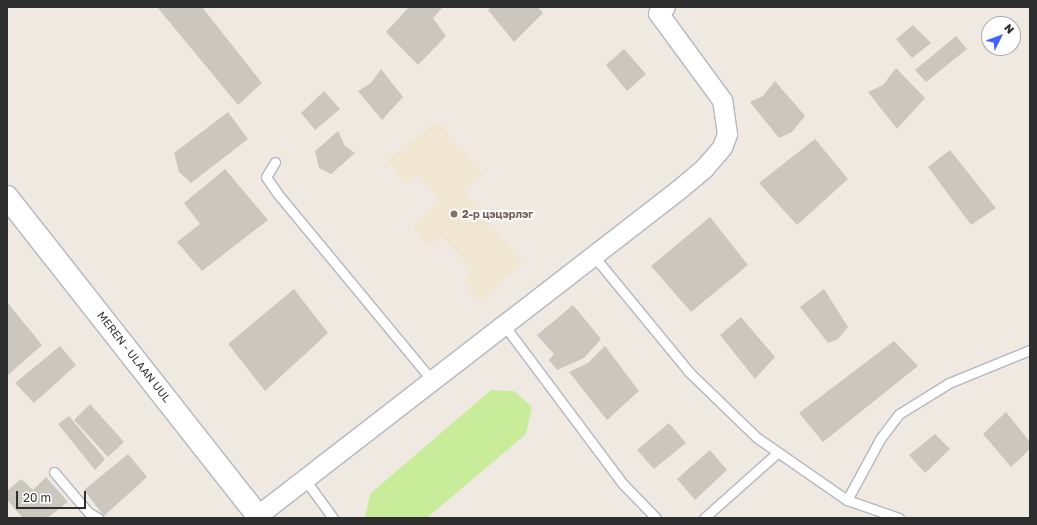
<!DOCTYPE html>
<meta charset="utf-8">
<style>
body{margin:0}
#map{position:relative;width:1037px;height:525px;overflow:hidden;background:#efe9e1;font-family:"Golos Text",sans-serif}
div>[style]{position:absolute}
.education>*{inset:0;background:#f0e6d1}
.pitch>*{inset:0;background:#c9ec9a}
.building>*{inset:0;background:#cbc7bf}
.roads{filter:drop-shadow(1px 0 #b4b7c1) drop-shadow(-1px 0 #b4b7c1) drop-shadow(0 1px #b4b7c1) drop-shadow(0 -1px #b4b7c1)}
.lane>*{height:9px;margin:-4.5px;padding:0 4.5px;transform-origin:4.5px;border-radius:4.5px;background:#fff}
.street>*{height:19px;margin:-9.5px;padding:0 9.5px;transform-origin:9.5px;border-radius:9.5px;background:#fff}
.secondary>*{height:22px;margin:-11px;padding:0 11px;transform-origin:11px;border-radius:11px;background:#fff}
.dots>*{width:11px;height:11px;translate:-50% -50%;box-sizing:border-box;border:2px solid #fff;border-radius:50%}
span{translate:-50% -50%;white-space:nowrap;text-align:center;line-height:1.15;-webkit-text-stroke:3.5px #fff;paint-order:stroke}
.education-label{font-size:11px;color:#785e54;font-weight:700}
.left{translate:0 -50%;text-align:left}
.street-label{font-size:11px;color:#2e2e2e}
.frame{position:absolute;inset:0;border:8px solid #2e2e2e;pointer-events:none}
.north{position:absolute;left:981px;top:16px;width:40px;height:40px;box-sizing:border-box;background:#fff;border:1px solid #ababab;border-radius:50%;rotate:48deg;font-size:11px;font-weight:700;line-height:16px;text-align:center;color:#2e2e2e}
.north::after{content:'';display:block;margin:auto;width:14px;height:18px;background:#4264fb;clip-path:polygon(50% 0,100% 100%,50% 72%,0 100%)}
.scale{position:absolute;left:16px;top:491px;width:70px;height:18px;box-sizing:border-box;border:2px solid #2e2e2e;border-top:0;padding-left:5px;font-size:12px;line-height:14px;white-space:nowrap;color:#2e2e2e;-webkit-text-stroke:3px #fff;paint-order:stroke}
</style>
<div id="map">
<div class="education">
<i style="clip-path:polygon(437px 121px,484px 174px,464px 192px,523px 263px,480px 301px,464px 282px,472px 271px,442px 236px,430px 247px,412px 227px,440px 201px,417px 174px,406px 185px,387px 160px)"></i>
</div>
<div class="pitch">
<i style="clip-path:polygon(491px 390px,514px 391px,532px 407px,526px 434px,427px 518px,365px 518px,370px 494px)"></i>
</div>
<div class="building">
<i style="clip-path:polygon(157px 7px,202px 7px,262px 83px,238px 105px)"></i>
<i style="clip-path:polygon(409px 7px,443px 7px,433px 18px,446px 36px,418px 65px,386px 32px)"></i>
<i style="clip-path:polygon(491px 7px,538px 7px,543px 13px,514px 42px,488px 10px)"></i>
<i style="clip-path:polygon(913px 25px,931px 43px,912px 58px,896px 39px)"></i>
<i style="clip-path:polygon(956px 36px,967px 49px,926px 82px,915px 70px)"></i>
<i style="clip-path:polygon(624px 49px,646px 74px,627px 91px,606px 65px)"></i>
<i style="clip-path:polygon(896px 68px,925px 98px,897px 129px,868px 92px,883px 85px)"></i>
<i style="clip-path:polygon(381px 69px,403px 97px,382px 120px,358px 91px,371px 83px)"></i>
<i style="clip-path:polygon(775px 81px,805px 116px,792px 132px,779px 138px,750px 102px,763px 96px)"></i>
<i style="clip-path:polygon(324px 91px,340px 109px,315px 130px,301px 113px)"></i>
<i style="clip-path:polygon(228px 112px,248px 139px,191px 183px,179px 172px,174px 153px)"></i>
<i style="clip-path:polygon(338px 131px,345px 146px,355px 153px,331px 174px,319px 168px,315px 151px)"></i>
<i style="clip-path:polygon(815px 139px,848px 179px,797px 225px,759px 183px)"></i>
<i style="clip-path:polygon(950px 150px,996px 208px,971px 225px,928px 167px)"></i>
<i style="clip-path:polygon(225px 169px,268px 220px,202px 271px,177px 242px,200px 224px,184px 203px)"></i>
<i style="clip-path:polygon(710px 217px,748px 265px,691px 312px,651px 266px)"></i>
<i style="clip-path:polygon(294px 289px,328px 333px,265px 391px,228px 344px)"></i>
<i style="clip-path:polygon(824px 289px,848px 327px,838px 339px,828px 343px,800px 307px)"></i>
<i style="clip-path:polygon(7px 302px,42px 345px,8px 375px,7px 374px)"></i>
<i style="clip-path:polygon(573px 305px,601px 339px,584px 358px,557px 370px,549px 360px,554px 354px,537px 335px)"></i>
<i style="clip-path:polygon(741px 317px,775px 357px,755px 379px,720px 335px)"></i>
<i style="clip-path:polygon(894px 341px,918px 366px,823px 442px,799px 413px)"></i>
<i style="clip-path:polygon(60px 346px,76px 365px,34px 403px,15px 383px)"></i>
<i style="clip-path:polygon(605px 346px,639px 391px,607px 420px,569px 372px,588px 363px)"></i>
<i style="clip-path:polygon(90px 404px,124px 442px,108px 457px,74px 420px)"></i>
<i style="clip-path:polygon(1006px 412px,1030px 442px,1030px 449px,1011px 467px,983px 434px)"></i>
<i style="clip-path:polygon(69px 416px,105px 459px,95px 470px,58px 424px)"></i>
<i style="clip-path:polygon(669px 423px,686px 443px,654px 469px,637px 450px)"></i>
<i style="clip-path:polygon(935px 434px,950px 449px,925px 473px,909px 455px)"></i>
<i style="clip-path:polygon(710px 450px,727px 470px,695px 500px,677px 479px)"></i>
<i style="clip-path:polygon(128px 454px,147px 477px,104px 516px,84px 490px)"></i>
<i style="clip-path:polygon(46px 477px,68px 502px,47px 518px,23px 518px,7px 500px,7px 491px,21px 479px,33px 490px)"></i>
</div>
<div class="roads">
<div class="lane">
<i style="left:275px;top:162px;width:17px;rotate:121deg"></i>
<i style="left:266px;top:177px;width:19px;rotate:55deg"></i>
<i style="left:277px;top:193px;width:241px;rotate:50.4deg"></i>
<i style="left:593px;top:255px;width:151px;rotate:50.6deg"></i>
<i style="left:689px;top:372px;width:93px;rotate:44.1deg"></i>
<i style="left:756px;top:437px;width:111px;rotate:34.7deg"></i>
<i style="left:847px;top:500px;width:55px;rotate:19.1deg"></i>
<i style="left:504px;top:325px;width:197px;rotate:53.2deg"></i>
<i style="left:622px;top:483px;width:49px;rotate:45.8deg"></i>
<i style="left:54px;top:472px;width:52px;rotate:49.6deg"></i>
<i style="left:88px;top:512px;width:12px;rotate:31deg"></i>
<i style="left:306px;top:481px;width:46px;rotate:53.9deg"></i>
<i style="left:847px;top:500px;width:69px;rotate:-61.6deg"></i>
<i style="left:880px;top:439px;width:31px;rotate:-53deg"></i>
<i style="left:899px;top:414px;width:59px;rotate:-31.8deg"></i>
<i style="left:949px;top:383px;width:87px;rotate:-22.2deg"></i>
<i style="left:704px;top:518px;width:98px;rotate:-41.7deg"></i>
</div>
<div class="street">
<i style="left:258px;top:515px;width:531px;rotate:-37.73deg"></i>
<i style="left:678px;top:190px;width:34px;rotate:-40deg"></i>
<i style="left:704px;top:168px;width:28px;rotate:-49deg"></i>
<i style="left:722px;top:147px;width:14px;rotate:-69deg"></i>
<i style="left:727px;top:134px;width:34px;rotate:-98deg"></i>
<i style="left:722px;top:100px;width:108px;rotate:-126.3deg"></i>
<i style="left:658px;top:13px;width:9px;rotate:-41deg"></i>
</div>
<div class="secondary">
<i style="left:7px;top:197px;width:409px;rotate:51.8deg"></i>
</div>
</div>
<div class="dots">
<i style="left:454px;top:214px;background:#8d6e63"></i>
</div>
<div class="education-label">
<span class="left" style="left:462px;top:214px">2-р цэцэрлэг</span>
</div>
<div class="street-label">
<span style="left:134px;top:357px;rotate:52deg">MEREN - ULAAN UUL</span>
</div>
<div class="frame"></div>
<div class="north">N</div>
<div class="scale">20 m</div>
</div>
